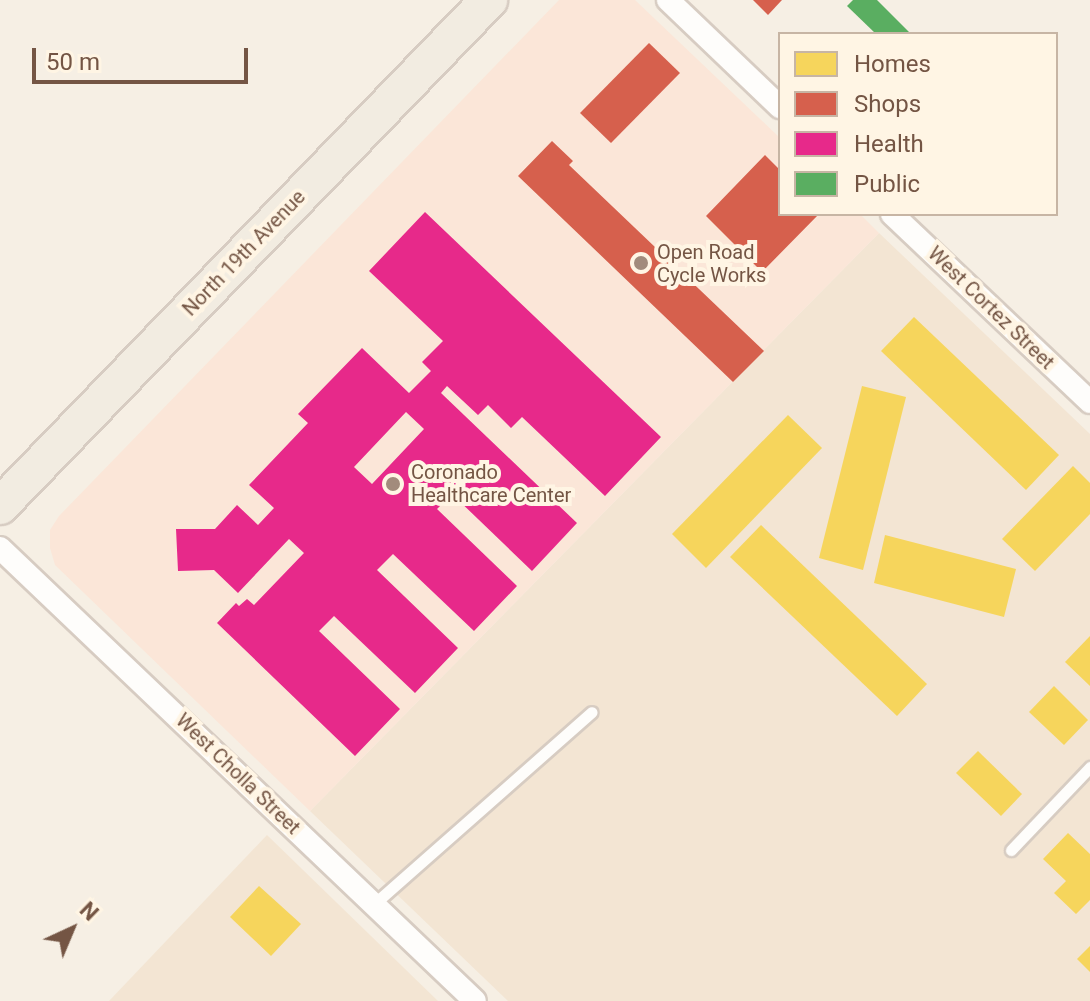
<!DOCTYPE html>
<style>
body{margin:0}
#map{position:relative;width:1090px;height:1001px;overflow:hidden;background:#f6efe4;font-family:Roboto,sans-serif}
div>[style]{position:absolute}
.residential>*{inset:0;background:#f3e5d3}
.commercial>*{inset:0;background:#fbe6d8}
.homes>*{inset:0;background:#f6d55c}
.shops>*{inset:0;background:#d6604d}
.health>*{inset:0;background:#e7298a}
.public>*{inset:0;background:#5aae61}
.roads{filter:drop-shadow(2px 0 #d7ccc2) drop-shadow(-2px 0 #d7ccc2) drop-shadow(0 2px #d7ccc2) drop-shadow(0 -2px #d7ccc2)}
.lane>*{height:11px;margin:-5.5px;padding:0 5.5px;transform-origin:5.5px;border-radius:5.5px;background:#fefdfb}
.street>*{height:22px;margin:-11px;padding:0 11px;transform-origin:11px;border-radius:11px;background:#fefdfb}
.primary>*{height:36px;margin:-18px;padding:0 18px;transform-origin:18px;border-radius:18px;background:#f2ece1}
.dots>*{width:22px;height:22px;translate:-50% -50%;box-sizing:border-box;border:4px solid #fff5e4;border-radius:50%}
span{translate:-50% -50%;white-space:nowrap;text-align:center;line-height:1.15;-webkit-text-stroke:8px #fff5e4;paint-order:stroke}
.poi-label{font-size:20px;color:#745544}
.left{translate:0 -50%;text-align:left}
.street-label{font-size:20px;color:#745544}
.legend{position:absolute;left:778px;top:32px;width:280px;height:184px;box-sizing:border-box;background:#fff5e4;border:2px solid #c7b5a4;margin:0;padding:10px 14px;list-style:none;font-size:24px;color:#745544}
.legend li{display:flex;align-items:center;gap:16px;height:40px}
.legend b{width:40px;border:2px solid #c7b5a4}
.north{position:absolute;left:32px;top:889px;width:80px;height:80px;-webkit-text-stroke:6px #fff5e4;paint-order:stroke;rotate:44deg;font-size:22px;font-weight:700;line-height:32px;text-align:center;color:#745544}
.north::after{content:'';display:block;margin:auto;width:28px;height:36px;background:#745544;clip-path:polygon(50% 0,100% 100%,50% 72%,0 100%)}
.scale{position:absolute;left:32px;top:48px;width:216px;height:36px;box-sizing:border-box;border:4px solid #745544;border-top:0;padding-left:10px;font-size:24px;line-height:28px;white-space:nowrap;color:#745544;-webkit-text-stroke:6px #fff5e4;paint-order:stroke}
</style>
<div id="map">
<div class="residential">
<i style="clip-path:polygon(879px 233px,1090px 434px,1090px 1001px,508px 1001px,310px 811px)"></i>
<i style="clip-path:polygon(267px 835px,438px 1001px,109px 1001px)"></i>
</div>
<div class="commercial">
<i style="clip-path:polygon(559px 0,635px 0,780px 138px,780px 214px,860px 214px,879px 233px,310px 811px,55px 565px,50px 548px,50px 530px,59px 516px)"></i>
</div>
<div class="homes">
<i style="clip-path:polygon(914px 317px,1059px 455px,1026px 490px,881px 351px)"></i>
<i style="clip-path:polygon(862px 386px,906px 397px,863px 570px,819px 558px)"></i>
<i style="clip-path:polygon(788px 415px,822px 448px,706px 568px,672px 534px)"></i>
<i style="clip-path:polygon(1073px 466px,1090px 483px,1090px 514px,1035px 571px,1002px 539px)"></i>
<i style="clip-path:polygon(761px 525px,927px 684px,897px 716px,730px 557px)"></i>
<i style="clip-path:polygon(885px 535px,1016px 569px,1004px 617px,874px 583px)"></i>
<i style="clip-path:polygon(1090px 636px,1090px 686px,1065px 662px)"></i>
<i style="clip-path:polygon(1054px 686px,1088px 720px,1064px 745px,1029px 712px)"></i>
<i style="clip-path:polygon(978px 751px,1022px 794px,1001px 816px,956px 773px)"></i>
<i style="clip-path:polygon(1068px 833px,1090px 854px,1090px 900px,1076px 914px,1054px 893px,1066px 881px,1043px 859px)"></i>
<i style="clip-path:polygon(259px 886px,301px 924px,271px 956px,230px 917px)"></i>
<i style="clip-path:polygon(1090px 946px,1090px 972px,1077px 959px)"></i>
</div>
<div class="shops">
<i style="clip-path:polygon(753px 0,782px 0,768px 15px)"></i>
<i style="clip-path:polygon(649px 43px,680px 73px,611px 143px,580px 113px)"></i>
<i style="clip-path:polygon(552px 141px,573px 161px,569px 165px,764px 351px,733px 382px,518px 176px)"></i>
<i style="clip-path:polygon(765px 155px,780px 170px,780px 214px,819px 214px,762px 272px,706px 216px)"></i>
</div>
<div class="health">
<i style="clip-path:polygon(evenodd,425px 212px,661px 437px,605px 496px,522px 417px,511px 428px,488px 405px,478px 415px,447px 386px,441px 393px,577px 523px,532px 571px,452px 494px,437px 509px,517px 586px,474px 631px,393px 554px,377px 570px,458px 648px,415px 693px,334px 616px,319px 631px,400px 709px,355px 756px,217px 623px,236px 603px,239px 606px,247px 599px,254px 605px,304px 553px,289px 539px,238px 593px,214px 570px,178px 571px,176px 529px,215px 529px,237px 505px,258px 525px,274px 508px,249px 485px,308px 423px,298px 414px,362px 348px,409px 393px,431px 371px,422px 362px,443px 341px,369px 271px,425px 212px,406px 412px,424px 429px,372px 484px,354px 467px,406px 412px)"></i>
</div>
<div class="public">
<i style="clip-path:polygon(853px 0,877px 0,911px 34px,876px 34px,847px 6px)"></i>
</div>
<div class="roads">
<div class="lane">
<i style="left:1011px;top:850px;width:115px;rotate:-46.4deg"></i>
<i style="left:374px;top:904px;width:290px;rotate:-41.4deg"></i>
</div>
<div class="street">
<i style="left:668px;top:0;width:155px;rotate:43.7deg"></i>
<i style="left:892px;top:214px;width:273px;rotate:43.5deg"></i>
<i style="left:0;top:548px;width:656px;rotate:43.64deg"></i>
</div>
<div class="primary">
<i style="left:0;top:506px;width:704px;rotate:-45.98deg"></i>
</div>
</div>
<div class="dots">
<i style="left:641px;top:263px;background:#a28b7c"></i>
<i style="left:393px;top:484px;background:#a28b7c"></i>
</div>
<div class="poi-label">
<span class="left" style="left:657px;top:264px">Open Road<br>Cycle Works</span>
<span class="left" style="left:411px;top:484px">Coronado<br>Healthcare Center</span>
</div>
<div class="street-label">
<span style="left:244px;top:253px;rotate:-46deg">North 19th Avenue</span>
<span style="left:991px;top:308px;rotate:44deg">West Cortez Street</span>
<span style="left:238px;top:774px;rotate:44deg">West Cholla Street</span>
</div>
<ul class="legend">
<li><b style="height:22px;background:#f6d55c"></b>Homes</li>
<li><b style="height:22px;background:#d6604d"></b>Shops</li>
<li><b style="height:22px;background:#e7298a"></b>Health</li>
<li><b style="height:22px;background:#5aae61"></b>Public</li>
</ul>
<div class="north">N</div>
<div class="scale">50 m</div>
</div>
